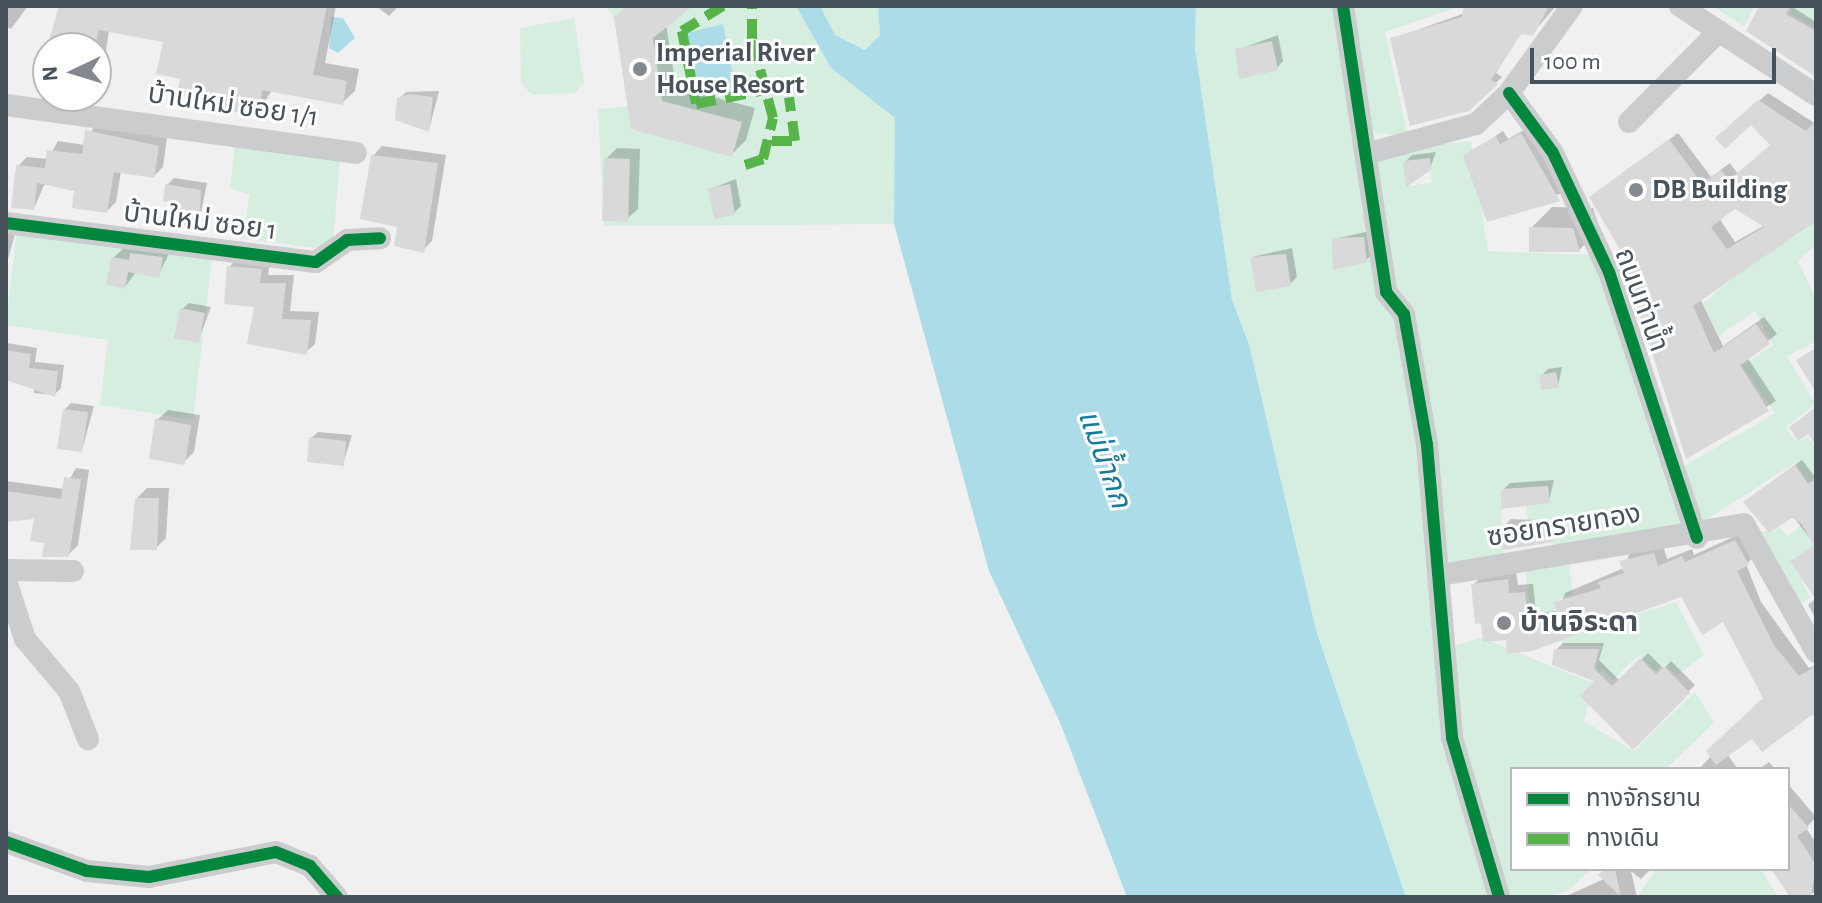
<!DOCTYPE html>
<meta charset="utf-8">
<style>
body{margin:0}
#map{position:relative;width:1822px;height:903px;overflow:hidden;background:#f0f0f0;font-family:"Alegreya Sans","Noto Sans Thai",sans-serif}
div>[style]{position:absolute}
.green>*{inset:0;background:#d6eee0}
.water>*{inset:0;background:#addce9}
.shadow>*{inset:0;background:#0003}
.building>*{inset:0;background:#d9d9da}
.minor>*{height:22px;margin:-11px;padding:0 11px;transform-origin:11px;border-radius:11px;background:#caccce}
.quiet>*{height:10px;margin-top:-5px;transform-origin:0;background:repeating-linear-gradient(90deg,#57b448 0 20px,transparent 0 30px)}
.cycleway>*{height:12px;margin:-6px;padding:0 6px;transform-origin:6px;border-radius:6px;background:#00873e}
.dots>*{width:22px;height:22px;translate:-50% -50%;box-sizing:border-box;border:4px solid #fff;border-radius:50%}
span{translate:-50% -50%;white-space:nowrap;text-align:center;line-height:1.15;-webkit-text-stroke:6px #fff;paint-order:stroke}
.poi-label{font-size:28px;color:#48525b;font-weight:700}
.left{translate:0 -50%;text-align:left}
.street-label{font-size:28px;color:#48525b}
.water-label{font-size:30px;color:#167b9a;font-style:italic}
.frame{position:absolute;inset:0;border:8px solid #48525b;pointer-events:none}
.legend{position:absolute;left:1510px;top:767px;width:280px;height:104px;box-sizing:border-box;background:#fff;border:2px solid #b6babd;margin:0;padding:10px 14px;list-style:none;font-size:24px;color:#48525b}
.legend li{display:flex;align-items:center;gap:16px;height:40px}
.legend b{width:40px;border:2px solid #b6babd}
.north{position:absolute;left:32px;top:32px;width:80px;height:80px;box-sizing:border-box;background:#fff;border:2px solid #b6babd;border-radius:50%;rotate:266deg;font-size:22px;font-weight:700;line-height:32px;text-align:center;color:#48525b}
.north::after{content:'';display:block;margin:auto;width:28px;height:36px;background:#83898f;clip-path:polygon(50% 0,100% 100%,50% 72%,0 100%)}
.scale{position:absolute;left:1530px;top:48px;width:246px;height:36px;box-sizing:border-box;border:4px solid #48525b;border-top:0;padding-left:10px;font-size:24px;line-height:28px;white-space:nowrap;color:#48525b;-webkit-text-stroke:6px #fff;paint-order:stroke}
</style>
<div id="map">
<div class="green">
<i style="clip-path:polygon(605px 6px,796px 6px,831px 68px,896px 118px,894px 224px,604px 226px,598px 109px,628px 106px,614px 17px)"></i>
<i style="clip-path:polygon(820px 6px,878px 6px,880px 35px,865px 50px,835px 35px)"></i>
<i style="clip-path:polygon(evenodd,1196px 6px,1461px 6px,1385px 32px,1408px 136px,1366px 132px,1369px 152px,1471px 141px,1488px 251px,1591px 255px,1697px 538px,1441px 575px,1440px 649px,1482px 638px,1593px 683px,1584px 721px,1634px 751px,1695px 692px,1714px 723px,1666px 769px,1512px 769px,1512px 869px,1591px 869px,1569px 890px,1547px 897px,1406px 897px,1316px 630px,1249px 344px,1232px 300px,1195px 48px,1196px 6px,1429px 158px,1432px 183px,1406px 186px,1429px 158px,1196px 6px,1548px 487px,1549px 503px,1526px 506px,1529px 526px,1552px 527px,1554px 548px,1503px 554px,1501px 489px,1548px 487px)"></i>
<i style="clip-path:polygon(1713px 6px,1755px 6px,1744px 27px)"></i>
<i style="clip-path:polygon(1793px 6px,1816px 6px,1816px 29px,1790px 13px)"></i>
<i style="clip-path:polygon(574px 18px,584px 83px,574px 93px,532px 95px,521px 83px,520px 28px)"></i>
<i style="clip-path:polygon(235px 142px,340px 157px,333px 244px,315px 248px,242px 238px,250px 194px,230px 189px)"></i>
<i style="clip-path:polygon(1816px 210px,1816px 244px,1798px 261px,1816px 298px,1816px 341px,1787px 357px,1816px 404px,1786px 427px,1797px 442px,1808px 437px,1816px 448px,1816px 476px,1808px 482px,1795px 463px,1697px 526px,1679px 469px,1775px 413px,1742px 366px,1773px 345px,1755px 311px,1719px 336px,1703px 303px)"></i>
<i style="clip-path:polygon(17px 229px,213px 250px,193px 420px,100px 405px,108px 340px,6px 325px)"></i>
<i style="clip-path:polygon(1801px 525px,1805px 531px,1816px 525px,1816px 570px,1801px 580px,1811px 598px,1800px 603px,1759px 532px,1781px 528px,1788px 536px)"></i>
<i style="clip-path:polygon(1569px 564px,1573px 594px,1559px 599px,1554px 615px,1531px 617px,1525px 570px)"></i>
<i style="clip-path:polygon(1676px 602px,1704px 655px,1677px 675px,1663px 665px,1655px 671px,1639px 655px,1613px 680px,1603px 670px,1594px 678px,1602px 646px,1562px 646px,1563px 636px)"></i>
<i style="clip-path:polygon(1657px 869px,1761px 869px,1778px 897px,1636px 897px)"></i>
</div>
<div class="water">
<i style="clip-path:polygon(796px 6px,820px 6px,835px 35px,865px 50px,880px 35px,878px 6px,1196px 6px,1195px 48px,1232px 300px,1249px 344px,1316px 630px,1406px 897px,1127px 897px,1061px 725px,989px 571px,894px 224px,895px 118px,831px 68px)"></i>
<i style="clip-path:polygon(332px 17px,343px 18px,355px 38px,338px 53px,329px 48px)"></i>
<i style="clip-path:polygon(723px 24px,736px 90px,697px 98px,687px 33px)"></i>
</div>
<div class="shadow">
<i style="clip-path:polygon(6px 6px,28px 6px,11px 29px,6px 27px)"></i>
<i style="clip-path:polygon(63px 6px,336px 6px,325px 63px,359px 69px,355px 91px,342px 103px,272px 90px,258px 113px,183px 78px,165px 40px,109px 30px,104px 66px,96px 75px,96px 48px,53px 48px)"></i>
<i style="clip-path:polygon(376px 6px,399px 6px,389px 16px)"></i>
<i style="clip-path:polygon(628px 6px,690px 6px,666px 24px,676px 87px,755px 108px,746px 140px,732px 154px,633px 128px,616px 18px)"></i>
<i style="clip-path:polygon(1466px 6px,1556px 6px,1532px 34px,1522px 32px,1496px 73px,1502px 77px,1468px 110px,1392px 39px,1465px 13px)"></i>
<i style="clip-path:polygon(1763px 6px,1791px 6px,1816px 22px,1816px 76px)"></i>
<i style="clip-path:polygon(1278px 35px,1283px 61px,1277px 68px,1237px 50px)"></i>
<i style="clip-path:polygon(439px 91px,429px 130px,399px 99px,406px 92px)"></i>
<i style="clip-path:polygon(evenodd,1768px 93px,1816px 124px,1816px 217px,1700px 298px,1723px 346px,1764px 317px,1777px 334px,1747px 357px,1776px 401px,1687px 456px,1620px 246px,1592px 197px,1678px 133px,1711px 177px,1730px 163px,1738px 174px,1772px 144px,1751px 122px,1726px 131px,1768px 93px,1735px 206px,1765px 225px,1735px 242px,1719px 218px,1735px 206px)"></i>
<i style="clip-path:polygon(96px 122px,167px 137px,163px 167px,154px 176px,121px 171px,116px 202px,107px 211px,77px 189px,45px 183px,34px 208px,18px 166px,27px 157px,48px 159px,58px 141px,85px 145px)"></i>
<i style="clip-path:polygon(1528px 128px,1565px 192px,1488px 219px,1465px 156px,1503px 131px,1508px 139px)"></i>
<i style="clip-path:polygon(382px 146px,446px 155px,432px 241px,423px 250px,399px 225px,373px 156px)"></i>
<i style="clip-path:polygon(617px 148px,640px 149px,638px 209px,627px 219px,606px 159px)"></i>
<i style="clip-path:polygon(1436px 152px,1430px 168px,1405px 162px,1412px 155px)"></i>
<i style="clip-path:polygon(174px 178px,207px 183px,198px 228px,167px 185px)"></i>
<i style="clip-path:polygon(736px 179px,741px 206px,734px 213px,710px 189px)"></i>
<i style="clip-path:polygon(1552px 207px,1593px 208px,1600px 230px,1579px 250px,1531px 228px)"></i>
<i style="clip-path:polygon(6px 222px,17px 227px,6px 266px)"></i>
<i style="clip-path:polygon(1370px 231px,1373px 254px,1366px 260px,1334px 239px)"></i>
<i style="clip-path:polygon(172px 247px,158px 276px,136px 272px,125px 287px,113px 258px,124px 248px)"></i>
<i style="clip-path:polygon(1292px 248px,1297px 277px,1290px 284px,1252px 257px)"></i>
<i style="clip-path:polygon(238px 258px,270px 261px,268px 275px,294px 275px,290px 311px,319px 312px,315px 344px,306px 352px,256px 305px,229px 267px)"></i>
<i style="clip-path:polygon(189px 303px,211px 307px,198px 341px,182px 309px)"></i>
<i style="clip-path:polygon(7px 343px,37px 348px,35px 362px,64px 365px,61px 388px,54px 395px,34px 393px,35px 382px,6px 378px)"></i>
<i style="clip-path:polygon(1562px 367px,1558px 386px,1541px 376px,1548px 369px)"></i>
<i style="clip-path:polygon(71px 403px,94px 406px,82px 450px,64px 410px)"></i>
<i style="clip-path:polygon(168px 410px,200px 415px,194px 452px,184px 462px,157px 420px)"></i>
<i style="clip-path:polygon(318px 432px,352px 435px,343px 464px,311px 438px)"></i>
<i style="clip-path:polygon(1802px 460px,1816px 478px,1816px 597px,1793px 561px,1815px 545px,1792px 515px,1752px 496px)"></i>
<i style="clip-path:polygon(76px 468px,89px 470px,78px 545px,68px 555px,46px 541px,36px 517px,6px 520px,6px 481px,64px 489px)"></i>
<i style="clip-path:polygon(1554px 480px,1549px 501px,1503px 490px,1510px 483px)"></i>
<i style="clip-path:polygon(147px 488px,169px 488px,166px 538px,156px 548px,136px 499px)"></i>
<i style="clip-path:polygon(1511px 519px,1558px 521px,1559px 533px,1552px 540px,1504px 526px)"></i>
<i style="clip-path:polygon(1744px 532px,1756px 555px,1746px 564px,1761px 602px,1809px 668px,1816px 665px,1816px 718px,1812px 713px,1752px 736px,1727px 754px,1738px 769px,1699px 769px,1765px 698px,1724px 619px,1682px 594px,1507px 637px,1473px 585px,1482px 576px,1516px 571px,1518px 585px,1533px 584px,1536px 613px,1559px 611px,1565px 593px,1624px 568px,1630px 552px,1663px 545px,1667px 559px,1692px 549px,1694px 555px)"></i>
<i style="clip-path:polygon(1816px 598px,1816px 619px,1808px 605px)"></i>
<i style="clip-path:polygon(1563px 643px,1604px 643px,1599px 660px,1620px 681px,1648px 653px,1664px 669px,1671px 661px,1695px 685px,1633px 747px,1598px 681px,1556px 650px)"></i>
<i style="clip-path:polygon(1769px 762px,1775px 769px,1759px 769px)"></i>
<i style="clip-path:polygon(1788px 784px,1816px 817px,1806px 828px,1816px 843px,1816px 891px,1807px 897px,1793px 897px,1773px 869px,1788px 869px)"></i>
<i style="clip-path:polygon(1607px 869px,1651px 869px,1641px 879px,1631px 871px,1637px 897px,1564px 897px,1604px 879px)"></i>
</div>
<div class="building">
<i style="clip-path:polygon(59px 6px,327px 6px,313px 75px,347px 81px,343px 105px,262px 90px,259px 115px,219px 110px,220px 102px,177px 93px,180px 79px,156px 74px,163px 42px,98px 30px,96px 48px,47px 48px)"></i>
<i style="clip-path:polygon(629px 6px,693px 6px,653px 38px,662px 101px,742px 122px,732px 157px,631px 129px,614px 17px)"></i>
<i style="clip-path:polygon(1464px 6px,1549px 6px,1533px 36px,1521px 34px,1491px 80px,1498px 84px,1469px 111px,1410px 126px,1390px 38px,1462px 17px)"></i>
<i style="clip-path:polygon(1759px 6px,1790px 6px,1786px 14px,1816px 31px,1816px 77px,1746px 31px)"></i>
<i style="clip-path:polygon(1272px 41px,1278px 70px,1239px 79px,1235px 49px)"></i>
<i style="clip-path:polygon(410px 94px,433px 97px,429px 132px,395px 120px,397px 98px)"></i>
<i style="clip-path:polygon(evenodd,1758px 100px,1806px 131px,1816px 121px,1816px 221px,1693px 306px,1714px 353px,1756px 324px,1770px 344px,1740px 365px,1769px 411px,1686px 459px,1618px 246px,1589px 197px,1669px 139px,1702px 184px,1721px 170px,1729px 180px,1770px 145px,1751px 125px,1725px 149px,1715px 138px,1758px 100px,1735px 209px,1764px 227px,1727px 249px,1711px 227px,1735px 209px)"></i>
<i style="clip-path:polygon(85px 130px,159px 146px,154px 178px,114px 172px,107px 213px,72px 208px,74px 191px,37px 183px,34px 210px,11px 208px,16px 165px,45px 168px,47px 150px,82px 154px)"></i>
<i style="clip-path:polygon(1521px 133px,1560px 201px,1487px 222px,1463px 155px,1496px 136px,1500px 144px)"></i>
<i style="clip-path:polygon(371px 155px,438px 163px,424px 253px,394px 246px,397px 227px,360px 219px)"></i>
<i style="clip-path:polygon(604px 158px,630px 159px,628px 222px,602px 221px)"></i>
<i style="clip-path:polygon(1430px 158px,1431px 170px,1406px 187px,1403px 161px)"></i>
<i style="clip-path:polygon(165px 184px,201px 190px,199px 230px,177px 225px,181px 205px,163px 201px)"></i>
<i style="clip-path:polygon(730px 184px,735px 215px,714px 219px,708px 188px)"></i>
<i style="clip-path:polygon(1529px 227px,1573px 228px,1580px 252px,1529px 252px)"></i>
<i style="clip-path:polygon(1364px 237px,1367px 262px,1333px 270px,1332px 238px)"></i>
<i style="clip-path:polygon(130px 253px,163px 257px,159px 278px,128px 272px,125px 289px,106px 285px,111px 257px,129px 260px)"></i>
<i style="clip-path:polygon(1286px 254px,1291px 286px,1256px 292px,1250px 257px)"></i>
<i style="clip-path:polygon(227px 266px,262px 269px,260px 283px,286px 283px,282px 319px,311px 320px,307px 355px,247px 344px,254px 307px,224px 304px)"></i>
<i style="clip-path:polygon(180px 308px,205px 313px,199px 343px,174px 338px)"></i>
<i style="clip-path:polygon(1816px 348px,1816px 393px,1796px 360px)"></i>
<i style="clip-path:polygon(6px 350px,31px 354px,29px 368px,58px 371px,55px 397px,6px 380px)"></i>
<i style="clip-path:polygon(1556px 372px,1559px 388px,1541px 390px,1539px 375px)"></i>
<i style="clip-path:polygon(1816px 407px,1816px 446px,1808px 434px,1798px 441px,1789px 427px)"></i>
<i style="clip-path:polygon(63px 409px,88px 412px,82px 452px,57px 449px)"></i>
<i style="clip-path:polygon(155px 419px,191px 425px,185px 465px,149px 459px)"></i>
<i style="clip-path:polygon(309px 437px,346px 441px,344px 466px,307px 462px)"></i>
<i style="clip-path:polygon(1795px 465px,1808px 484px,1816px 479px,1816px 600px,1790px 561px,1814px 546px,1801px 523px,1792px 518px,1769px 533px,1743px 502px)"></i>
<i style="clip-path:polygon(64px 477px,81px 479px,69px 557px,42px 557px,44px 543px,30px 541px,34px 519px,6px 522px,6px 491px,61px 499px)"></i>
<i style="clip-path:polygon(1548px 486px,1550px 503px,1501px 509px,1501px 489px)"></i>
<i style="clip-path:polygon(135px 498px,159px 498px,157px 550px,130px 550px)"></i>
<i style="clip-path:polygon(1502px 525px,1552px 527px,1553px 542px,1503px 550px)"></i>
<i style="clip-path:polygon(1735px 540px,1749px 565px,1737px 571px,1774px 645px,1799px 676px,1816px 666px,1816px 712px,1762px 752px,1752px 739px,1716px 765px,1706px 751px,1763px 698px,1723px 622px,1702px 635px,1681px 597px,1532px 651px,1507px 654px,1506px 640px,1483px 642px,1481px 623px,1475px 624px,1471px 584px,1508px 579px,1509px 593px,1525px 592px,1528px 621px,1559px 618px,1554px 602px,1601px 588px,1598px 582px,1624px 573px,1619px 561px,1654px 553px,1658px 566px,1682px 556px,1685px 562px)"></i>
<i style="clip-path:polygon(1554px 649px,1599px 649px,1594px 668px,1612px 686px,1640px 658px,1656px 674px,1664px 666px,1690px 693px,1633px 750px,1580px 696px,1594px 681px,1552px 665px)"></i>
<i style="clip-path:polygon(1788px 804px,1809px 828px,1797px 836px,1816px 865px,1811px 897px,1790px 897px,1771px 869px,1788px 869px)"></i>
<i style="clip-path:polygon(1605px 869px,1615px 869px,1621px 897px,1598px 875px)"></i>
</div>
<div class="minor">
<i style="left:1343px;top:6px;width:289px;rotate:81.4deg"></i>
<i style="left:1386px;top:292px;width:28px;rotate:51deg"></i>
<i style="left:1404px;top:314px;width:133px;rotate:80deg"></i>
<i style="left:1427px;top:445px;width:294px;rotate:85.1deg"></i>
<i style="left:1452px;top:738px;width:166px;rotate:73.5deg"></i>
<i style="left:1680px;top:6px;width:163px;rotate:33.2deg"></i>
<i style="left:1509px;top:93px;width:74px;rotate:53.7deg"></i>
<i style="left:1553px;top:153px;width:132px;rotate:64.8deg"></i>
<i style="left:1609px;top:272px;width:280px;rotate:71.7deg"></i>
<i style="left:6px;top:105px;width:353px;rotate:7.8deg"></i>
<i style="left:1629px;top:122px;width:128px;rotate:-45.3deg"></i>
<i style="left:1369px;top:153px;width:111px;rotate:-15.2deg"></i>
<i style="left:1476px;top:124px;width:45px;rotate:-43.2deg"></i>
<i style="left:1509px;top:93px;width:107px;rotate:-54.1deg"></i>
<i style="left:6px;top:223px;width:312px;rotate:7.2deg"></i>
<i style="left:316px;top:262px;width:38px;rotate:-35deg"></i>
<i style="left:347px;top:240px;width:33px;rotate:-3deg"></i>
<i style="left:6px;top:570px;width:67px;rotate:0.9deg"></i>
<i style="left:1440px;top:575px;width:308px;rotate:-9.5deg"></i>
<i style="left:1744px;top:524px;width:147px;rotate:60.6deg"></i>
<i style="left:6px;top:581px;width:61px;rotate:71.9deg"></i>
<i style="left:25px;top:639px;width:68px;rotate:49.8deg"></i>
<i style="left:69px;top:691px;width:52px;rotate:68.4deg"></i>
<i style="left:6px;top:842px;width:86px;rotate:19.7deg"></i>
<i style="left:87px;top:871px;width:62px;rotate:5.5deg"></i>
<i style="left:149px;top:877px;width:129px;rotate:-11.1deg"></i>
<i style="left:276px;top:852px;width:37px;rotate:22deg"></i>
<i style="left:310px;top:866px;width:41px;rotate:48.9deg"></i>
</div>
<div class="quiet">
<i style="left:723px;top:6px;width:48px;rotate:148.6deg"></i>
<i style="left:682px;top:31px;width:74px;rotate:79.1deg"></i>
<i style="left:696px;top:104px;width:75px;rotate:-11.6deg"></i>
<i style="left:772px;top:141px;width:23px"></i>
<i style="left:795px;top:141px;width:44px;rotate:-97.8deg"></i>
<i style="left:745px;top:165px;width:19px;rotate:-18deg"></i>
<i style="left:763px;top:159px;width:42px;rotate:-76.3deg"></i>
<i style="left:773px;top:118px;width:82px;rotate:-104.9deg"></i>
<i style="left:752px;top:39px;width:33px;rotate:-90deg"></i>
</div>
<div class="cycleway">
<i style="left:1343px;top:6px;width:289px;rotate:81.4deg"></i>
<i style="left:1386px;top:292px;width:28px;rotate:51deg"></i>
<i style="left:1404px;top:314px;width:133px;rotate:80deg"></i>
<i style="left:1427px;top:445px;width:294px;rotate:85.1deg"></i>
<i style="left:1452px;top:738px;width:166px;rotate:73.5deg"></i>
<i style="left:1509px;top:93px;width:74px;rotate:53.7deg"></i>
<i style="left:1553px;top:153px;width:132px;rotate:64.8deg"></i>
<i style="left:1609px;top:272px;width:280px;rotate:71.7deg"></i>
<i style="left:6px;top:223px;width:312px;rotate:7.2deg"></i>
<i style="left:316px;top:262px;width:38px;rotate:-35deg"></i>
<i style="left:347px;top:240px;width:33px;rotate:-3deg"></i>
<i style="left:6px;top:842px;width:86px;rotate:19.7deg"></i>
<i style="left:87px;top:871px;width:62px;rotate:5.5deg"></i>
<i style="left:149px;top:877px;width:129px;rotate:-11.1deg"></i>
<i style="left:276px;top:852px;width:37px;rotate:22deg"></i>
<i style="left:310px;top:866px;width:41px;rotate:48.9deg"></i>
</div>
<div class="dots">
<i style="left:640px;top:69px;background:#83898f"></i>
<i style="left:1636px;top:190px;background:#83898f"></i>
<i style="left:1504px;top:623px;background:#83898f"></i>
</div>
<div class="poi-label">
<span class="left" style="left:656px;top:69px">Imperial River<br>House Resort</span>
<span class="left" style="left:1652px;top:190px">DB Building</span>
<span class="left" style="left:1520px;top:623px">บ้านจิระดา</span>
</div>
<div class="street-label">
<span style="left:233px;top:106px;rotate:8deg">บ้านใหม่ ซอย 1/1</span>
<span style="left:200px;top:222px;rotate:7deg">บ้านใหม่ ซอย 1</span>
<span style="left:1641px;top:300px;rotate:70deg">ถนนท่าน้ำ</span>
<span style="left:1564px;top:526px;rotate:-9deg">ซอยทรายทอง</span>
</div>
<div class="water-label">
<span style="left:1104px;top:459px;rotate:70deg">แม่น้ำกก</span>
</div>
<div class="frame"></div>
<ul class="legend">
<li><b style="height:10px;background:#00873e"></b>ทางจักรยาน</li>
<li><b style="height:10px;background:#57b448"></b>ทางเดิน</li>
</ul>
<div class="north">N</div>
<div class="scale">100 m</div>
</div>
